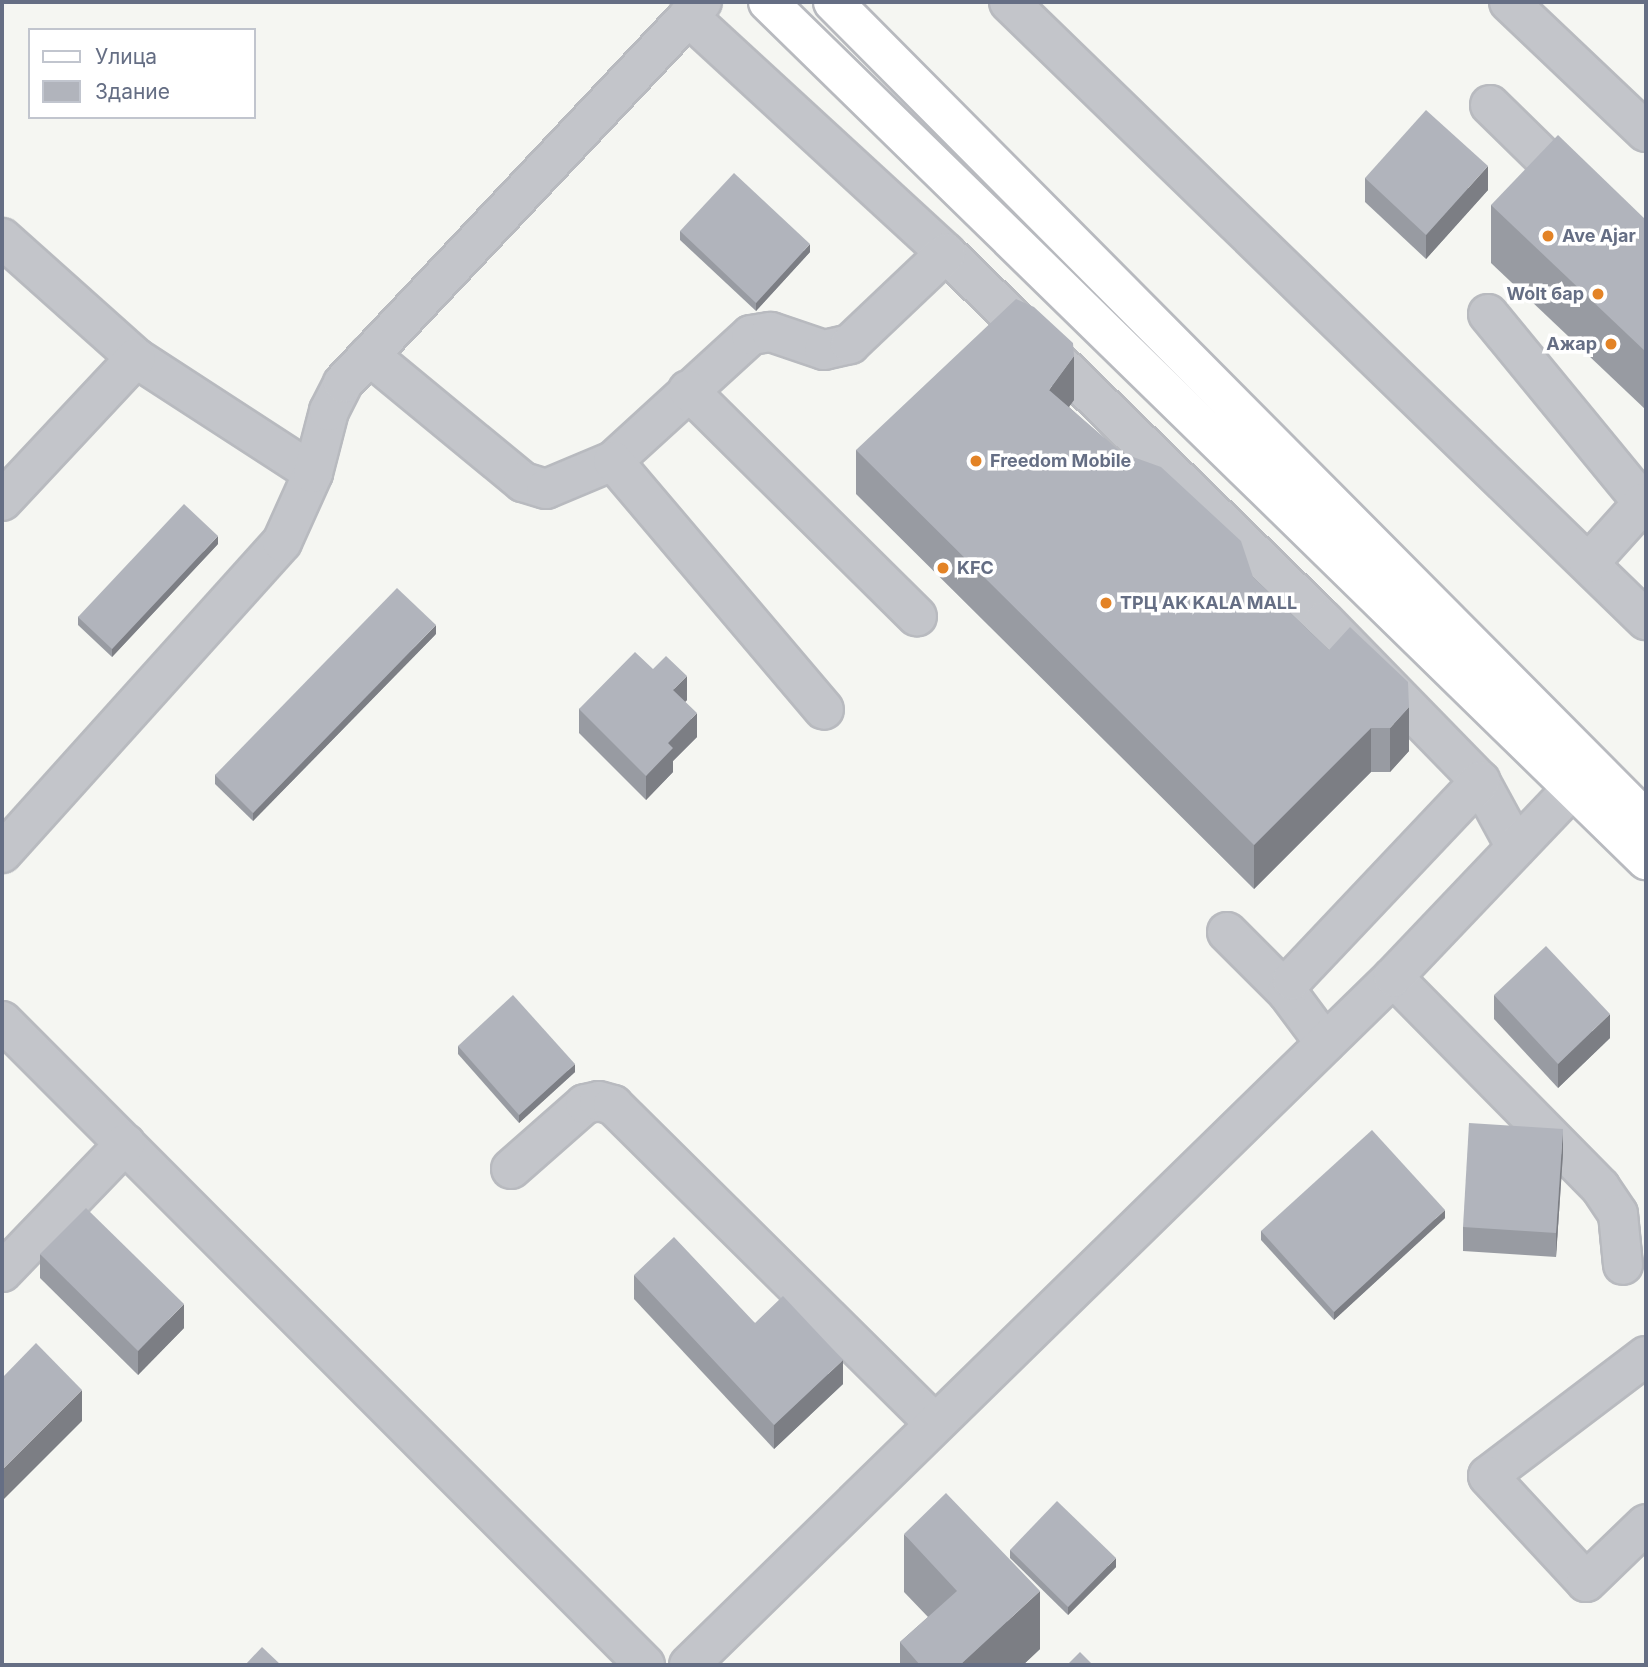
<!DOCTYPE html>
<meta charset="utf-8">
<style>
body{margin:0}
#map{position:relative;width:1648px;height:1667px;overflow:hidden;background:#f5f6f2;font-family:Inter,sans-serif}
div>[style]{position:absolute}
.roads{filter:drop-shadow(2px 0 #b8babf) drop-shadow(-2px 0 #b8babf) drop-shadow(0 2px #b8babf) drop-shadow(0 -2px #b8babf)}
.minor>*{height:38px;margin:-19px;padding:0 19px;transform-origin:19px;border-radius:19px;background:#c3c5ca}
.major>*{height:38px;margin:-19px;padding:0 19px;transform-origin:19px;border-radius:19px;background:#fff}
.wall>*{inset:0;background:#989ba2}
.shaded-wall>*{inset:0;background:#7c7e84}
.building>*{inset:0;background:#b1b4bc}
.dots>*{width:19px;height:19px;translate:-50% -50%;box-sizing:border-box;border:4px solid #fff;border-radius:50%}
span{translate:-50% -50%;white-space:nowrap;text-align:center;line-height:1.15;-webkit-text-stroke:7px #fff;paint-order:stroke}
.poi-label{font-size:18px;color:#656e84;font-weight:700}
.left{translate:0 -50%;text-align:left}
.right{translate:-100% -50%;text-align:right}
.frame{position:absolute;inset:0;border:4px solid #656e84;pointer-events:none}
.legend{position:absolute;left:28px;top:28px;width:228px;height:91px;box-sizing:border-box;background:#fff;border:2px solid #c1c5ce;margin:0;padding:9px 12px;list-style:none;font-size:21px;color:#656e84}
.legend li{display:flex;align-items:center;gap:14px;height:35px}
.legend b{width:35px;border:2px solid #c1c5ce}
</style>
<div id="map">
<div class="roads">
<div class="minor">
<i style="left:1009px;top:2px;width:888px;rotate:44.13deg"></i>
<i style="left:1509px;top:2px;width:189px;rotate:43.5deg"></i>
<i style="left:688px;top:16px;width:350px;rotate:42.6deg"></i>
<i style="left:946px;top:253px;width:528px;rotate:44.23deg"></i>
<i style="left:1324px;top:621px;width:223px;rotate:45.7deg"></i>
<i style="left:1480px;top:781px;width:75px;rotate:61.4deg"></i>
<i style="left:1490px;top:105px;width:219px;rotate:44.4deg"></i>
<i style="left:2px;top:238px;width:180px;rotate:41.8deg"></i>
<i style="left:136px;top:358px;width:211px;rotate:33deg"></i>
<i style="left:1488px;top:314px;width:244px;rotate:50.6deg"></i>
<i style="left:1643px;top:503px;width:81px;rotate:132deg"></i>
<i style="left:369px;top:355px;width:200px;rotate:39.5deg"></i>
<i style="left:523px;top:482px;width:24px;rotate:17deg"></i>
<i style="left:546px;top:489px;width:73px;rotate:-22.7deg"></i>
<i style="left:613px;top:461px;width:187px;rotate:-42.4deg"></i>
<i style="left:751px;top:335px;width:20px;rotate:-9deg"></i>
<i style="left:771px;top:332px;width:56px;rotate:18.8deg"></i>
<i style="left:824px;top:350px;width:27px;rotate:-13deg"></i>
<i style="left:850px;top:344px;width:132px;rotate:-43.5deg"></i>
<i style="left:688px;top:390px;width:322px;rotate:44.7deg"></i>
<i style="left:613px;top:461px;width:326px;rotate:49.7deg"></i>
<i style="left:2px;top:501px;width:196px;rotate:-46.9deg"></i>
<i style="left:2px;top:853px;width:418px;rotate:-48deg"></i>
<i style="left:282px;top:542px;width:76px;rotate:-65.8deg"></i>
<i style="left:313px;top:473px;width:64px;rotate:-75.5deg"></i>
<i style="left:329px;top:411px;width:31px;rotate:-63deg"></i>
<i style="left:343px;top:383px;width:523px;rotate:-46.7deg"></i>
<i style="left:1227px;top:932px;width:85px;rotate:45deg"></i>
<i style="left:1393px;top:977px;width:295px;rotate:45.4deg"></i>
<i style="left:1600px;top:1187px;width:32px;rotate:56deg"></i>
<i style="left:1618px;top:1214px;width:51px;rotate:84.4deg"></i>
<i style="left:2px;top:1021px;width:910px;rotate:45.04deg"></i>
<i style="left:1325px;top:1043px;width:64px;rotate:-126.7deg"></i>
<i style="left:1287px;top:992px;width:13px;rotate:-67deg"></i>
<i style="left:1292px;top:980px;width:274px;rotate:-46.6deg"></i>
<i style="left:511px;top:1169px;width:98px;rotate:-41.3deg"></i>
<i style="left:585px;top:1104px;width:14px;rotate:-12deg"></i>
<i style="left:599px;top:1101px;width:15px;rotate:16deg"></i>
<i style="left:613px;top:1105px;width:452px;rotate:44.7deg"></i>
<i style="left:2px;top:1272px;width:178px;rotate:-46.1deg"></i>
<i style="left:1646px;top:1356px;width:198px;rotate:142.8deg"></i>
<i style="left:1488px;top:1476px;width:144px;rotate:47.2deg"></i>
<i style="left:1586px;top:1582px;width:83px;rotate:-44deg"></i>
<i style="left:689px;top:1665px;width:984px;rotate:-44.34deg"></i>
<i style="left:1393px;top:977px;width:287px;rotate:-46.4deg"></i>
</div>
<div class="major">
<i style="left:768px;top:2px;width:1228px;rotate:44.34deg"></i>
<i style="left:833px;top:2px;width:1153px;rotate:45.18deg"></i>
</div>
</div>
<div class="wall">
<i style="clip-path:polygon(1365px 178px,1488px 190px,1426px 259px,1365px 202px)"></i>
<i style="clip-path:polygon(1491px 205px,1646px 220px,1646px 410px,1491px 263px)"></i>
<i style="clip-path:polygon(680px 231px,810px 252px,756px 311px,680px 240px)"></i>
<i style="clip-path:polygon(1074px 400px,1069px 407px,1253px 577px,1329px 650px,1409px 751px,1390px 772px,1371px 772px,1254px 889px,856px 494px,856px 450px)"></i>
<i style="clip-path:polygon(218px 544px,112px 657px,78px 625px,78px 617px)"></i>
<i style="clip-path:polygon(436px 634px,253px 821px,215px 784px,215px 775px)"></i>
<i style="clip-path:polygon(653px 669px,687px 700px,685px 702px,697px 737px,673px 761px,673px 772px,646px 800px,579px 733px,579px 709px)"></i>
<i style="clip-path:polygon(1494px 995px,1610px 1038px,1558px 1088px,1494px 1019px)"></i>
<i style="clip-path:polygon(458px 1046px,575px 1072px,519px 1123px,458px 1054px)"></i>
<i style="clip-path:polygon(1563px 1153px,1556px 1257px,1463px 1251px,1463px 1227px)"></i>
<i style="clip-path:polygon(1445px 1218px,1334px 1320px,1261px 1240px,1261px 1231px)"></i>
<i style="clip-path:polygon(40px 1254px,184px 1328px,138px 1375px,40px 1278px)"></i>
<i style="clip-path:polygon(634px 1275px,755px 1323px,843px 1384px,774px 1449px,634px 1299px)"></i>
<i style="clip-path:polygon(904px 1534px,1040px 1649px,1023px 1665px,900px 1665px,900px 1642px,928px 1617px,904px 1592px)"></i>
<i style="clip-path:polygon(1010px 1550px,1116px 1567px,1068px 1615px,1010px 1558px)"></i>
</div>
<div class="shaded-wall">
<i style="clip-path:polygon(1488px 166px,1488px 190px,1426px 259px,1426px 235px)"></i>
<i style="clip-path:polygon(810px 244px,810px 252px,756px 311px,756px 303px)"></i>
<i style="clip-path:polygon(1074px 356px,1074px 400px,1049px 434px,1049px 390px)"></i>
<i style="clip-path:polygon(218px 536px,218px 544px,112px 657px,112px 649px)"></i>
<i style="clip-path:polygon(436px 625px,436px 634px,253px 821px,253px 813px)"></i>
<i style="clip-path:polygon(687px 676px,687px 700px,673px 714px,673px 690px)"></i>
<i style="clip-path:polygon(1409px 707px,1409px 751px,1390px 772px,1390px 728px)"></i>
<i style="clip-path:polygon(697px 713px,697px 737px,673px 761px,673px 772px,646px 800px,646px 776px,668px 743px)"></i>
<i style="clip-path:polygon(1371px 728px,1371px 772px,1254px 889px,1254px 845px)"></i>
<i style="clip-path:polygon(1610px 1014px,1610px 1038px,1558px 1088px,1558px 1064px)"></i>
<i style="clip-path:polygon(575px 1064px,575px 1072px,519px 1123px,519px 1115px)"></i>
<i style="clip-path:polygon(1563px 1129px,1563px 1153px,1556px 1257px,1556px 1233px)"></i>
<i style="clip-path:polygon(1445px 1210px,1445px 1218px,1334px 1320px,1334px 1312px)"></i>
<i style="clip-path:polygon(184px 1304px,184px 1328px,138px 1375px,138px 1351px)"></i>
<i style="clip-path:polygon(843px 1360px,843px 1384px,774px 1449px,774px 1425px)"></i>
<i style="clip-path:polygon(82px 1390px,82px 1421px,2px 1501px,2px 1470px)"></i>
<i style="clip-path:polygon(1116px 1558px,1116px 1567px,1068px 1615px,1068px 1607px)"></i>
<i style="clip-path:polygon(1040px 1591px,1040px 1649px,1023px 1665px,960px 1665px)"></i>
</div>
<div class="building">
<i style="clip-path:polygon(1426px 110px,1488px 166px,1426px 235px,1365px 178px)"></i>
<i style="clip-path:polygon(1558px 135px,1646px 220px,1646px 352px,1491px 205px)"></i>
<i style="clip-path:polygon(734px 173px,810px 244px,756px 303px,680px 231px)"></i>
<i style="clip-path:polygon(1016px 299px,1034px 307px,1073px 343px,1074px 356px,1049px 390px,1122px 453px,1161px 467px,1241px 541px,1253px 577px,1329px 650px,1350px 627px,1408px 682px,1409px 707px,1390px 728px,1371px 728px,1254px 845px,856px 450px)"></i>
<i style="clip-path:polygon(184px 504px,218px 536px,112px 649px,78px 617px)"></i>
<i style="clip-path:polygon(397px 588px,436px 625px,253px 813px,215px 775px)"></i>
<i style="clip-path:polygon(635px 652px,653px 669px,666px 656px,687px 676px,673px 690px,697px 713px,668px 743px,673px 748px,646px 776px,579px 709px)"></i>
<i style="clip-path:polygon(1546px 946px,1610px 1014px,1558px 1064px,1494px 995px)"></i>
<i style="clip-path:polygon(513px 995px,575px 1064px,519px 1115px,458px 1046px)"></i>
<i style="clip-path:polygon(1469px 1123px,1563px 1129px,1556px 1233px,1463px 1227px)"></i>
<i style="clip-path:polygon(1372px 1130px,1445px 1210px,1334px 1312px,1261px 1231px)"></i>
<i style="clip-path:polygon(86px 1208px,184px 1304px,138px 1351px,40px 1254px)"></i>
<i style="clip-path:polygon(674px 1237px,755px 1323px,783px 1296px,843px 1360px,774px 1425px,634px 1275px)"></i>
<i style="clip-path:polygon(36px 1343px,82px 1390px,2px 1470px,2px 1378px)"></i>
<i style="clip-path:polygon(946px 1493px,1040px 1591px,960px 1665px,920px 1665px,900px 1642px,957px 1591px,904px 1534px)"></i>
<i style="clip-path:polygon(1057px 1501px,1116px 1558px,1068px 1607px,1010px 1550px)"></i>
<i style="clip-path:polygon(262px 1647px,281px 1665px,245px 1665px)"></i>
<i style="clip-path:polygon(1080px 1652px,1093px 1665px,1067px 1665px)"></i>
</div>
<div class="dots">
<i style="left:1548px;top:236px;background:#e38326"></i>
<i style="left:1598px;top:294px;background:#e38326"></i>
<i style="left:1611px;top:344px;background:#e38326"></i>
<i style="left:976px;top:461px;background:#e38326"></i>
<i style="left:943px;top:568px;background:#e38326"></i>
<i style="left:1106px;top:603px;background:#e38326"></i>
</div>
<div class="poi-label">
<span class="left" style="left:1562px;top:236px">Ave Ajar</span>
<span class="right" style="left:1584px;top:294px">Wolt бар</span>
<span class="right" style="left:1597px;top:344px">Ажар</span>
<span class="left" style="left:990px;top:461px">Freedom Mobile</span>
<span class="left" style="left:957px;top:568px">KFC</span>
<span class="left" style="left:1120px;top:603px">ТРЦ AK KALA MALL</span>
</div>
<div class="frame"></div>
<ul class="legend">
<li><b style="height:9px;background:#fff"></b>Улица</li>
<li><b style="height:19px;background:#b1b4bc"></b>Здание</li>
</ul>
</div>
